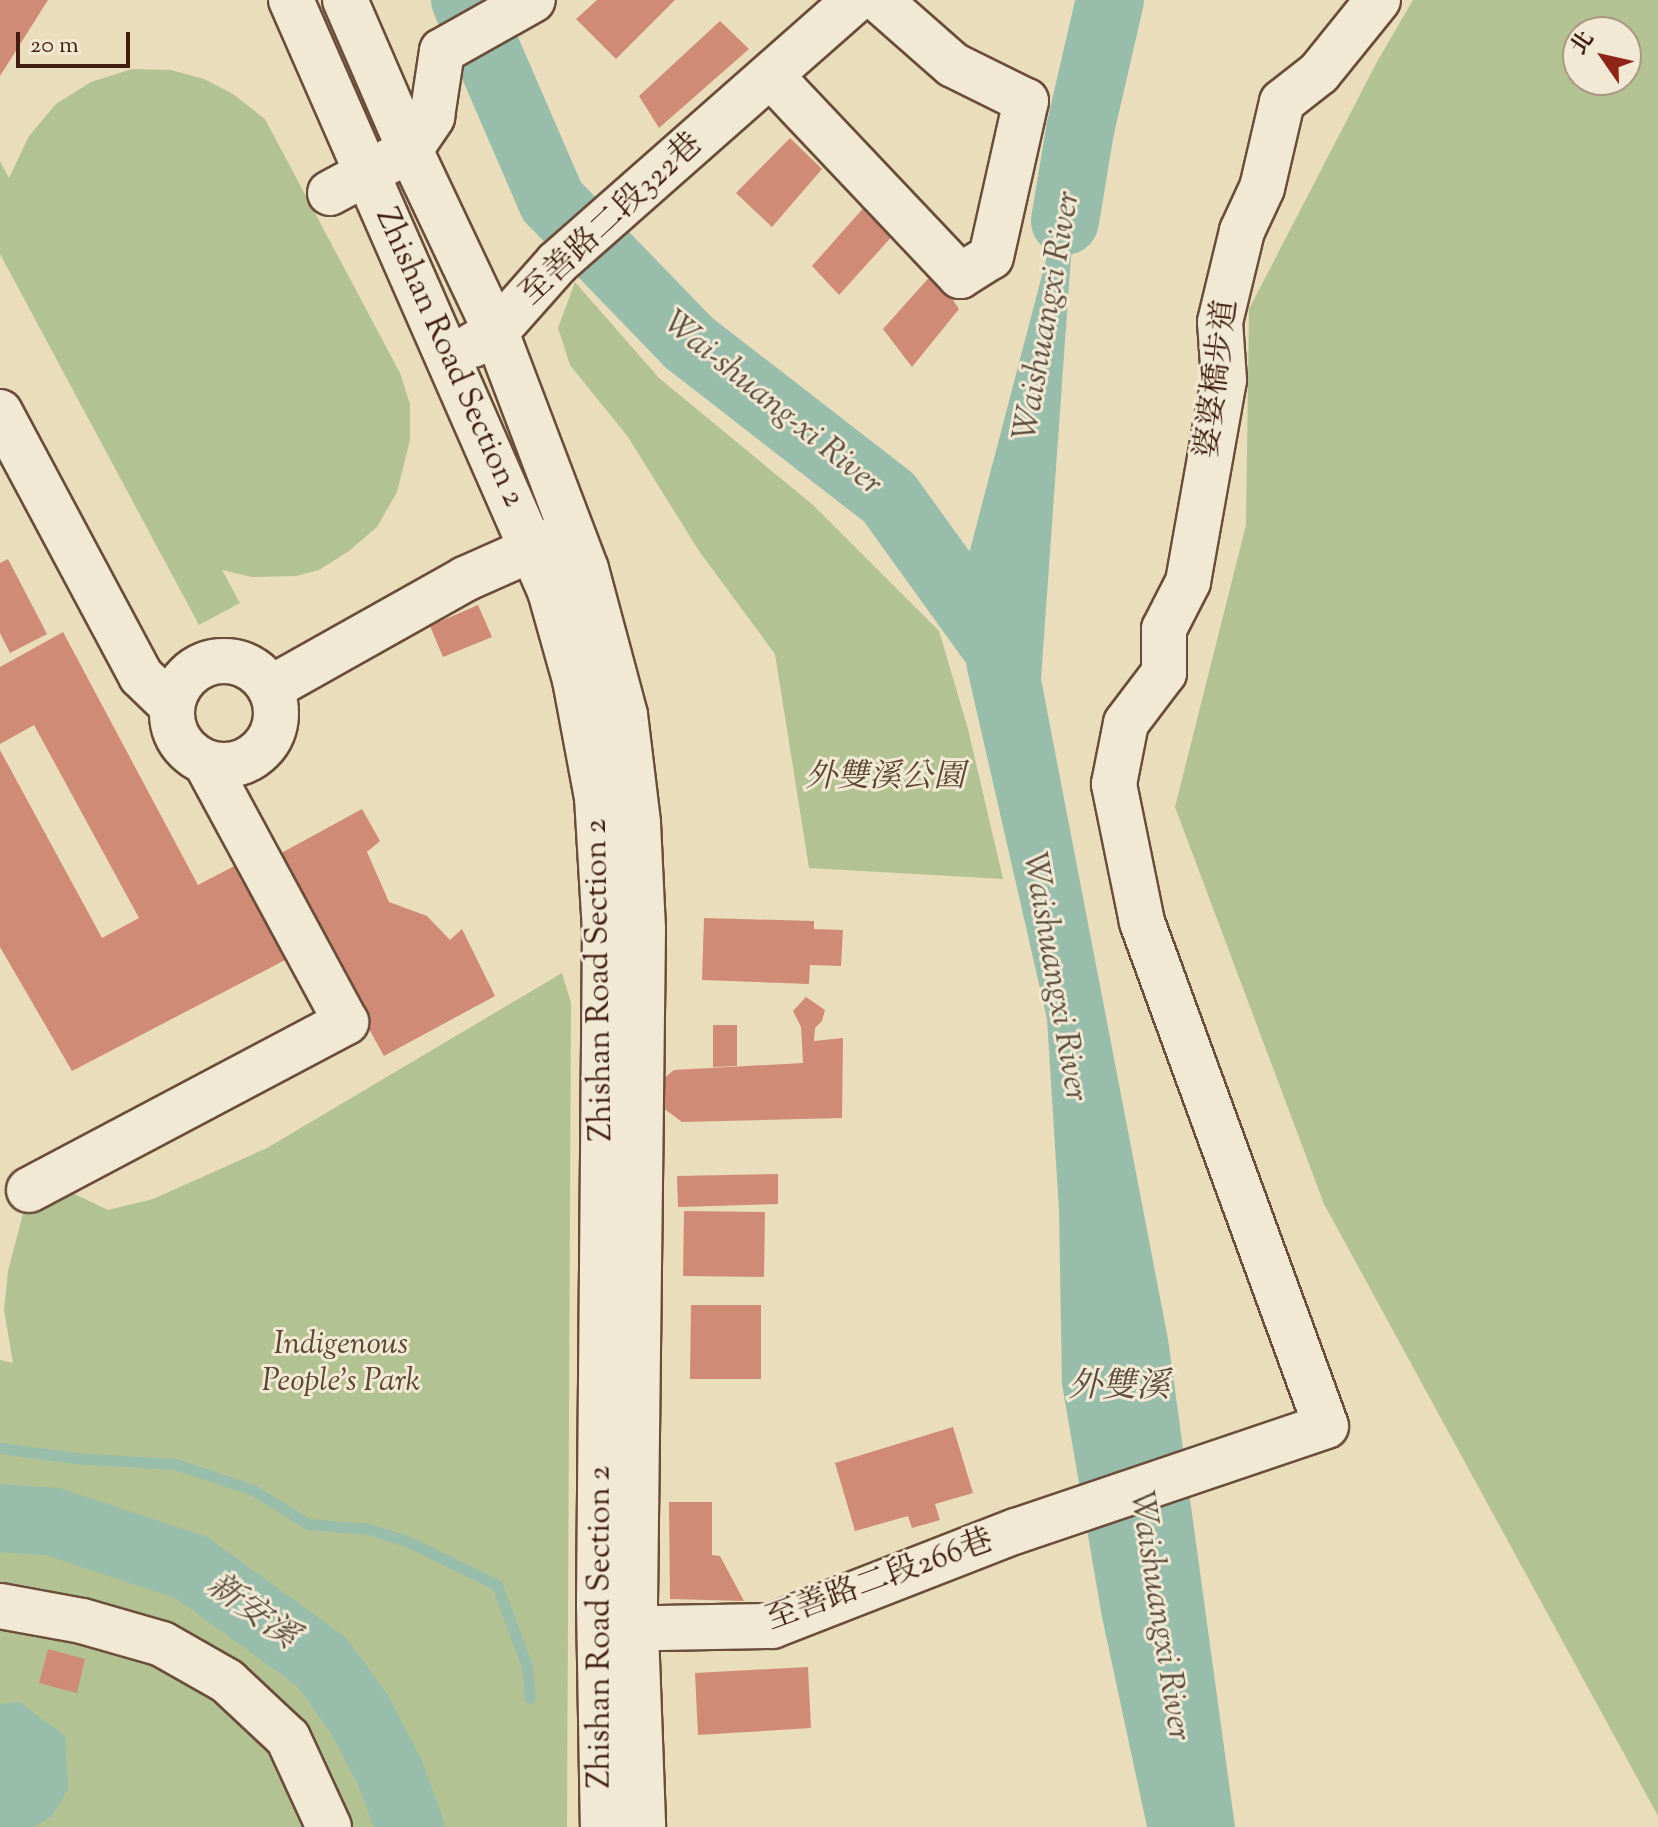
<!DOCTYPE html>
<meta charset="utf-8">
<style>
body{margin:0}
#map{position:relative;width:1658px;height:1827px;overflow:hidden;background:#e9ddbc;font-family:"Sorts Mill Goudy","Noto Serif TC",serif}
div>[style]{position:absolute}
.green>*{inset:0;background:#b3c293}
.water>*{inset:0;background:#99bdab}
.stream>*{height:11px;margin:-5.5px;padding:0 5.5px;transform-origin:5.5px;border-radius:5.5px;background:#99bdab}
.river>*{height:68px;margin:-34px;padding:0 34px;transform-origin:34px;border-radius:34px;background:#99bdab}
.building>*{inset:0;background:#cf8b76}
.roads{filter:drop-shadow(2px 0 #6a4d3a) drop-shadow(-2px 0 #6a4d3a) drop-shadow(0 2px #6a4d3a) drop-shadow(0 -2px #6a4d3a)}
.minor>*{height:44px;margin:-22px;padding:0 22px;transform-origin:22px;border-radius:22px;background:#f1e9d3}
.minor>.ring{margin:-22px;padding:0;box-sizing:content-box;background:none;border:44px solid #f1e9d3;border-radius:50%}
span{translate:-50% -50%;white-space:nowrap;text-align:center;line-height:1.15;-webkit-text-stroke:6px #f1e9d3;paint-order:stroke}
.street-label{font-size:32px;color:#401d0e}
.park-label{font-size:32px;color:#5d462f;font-style:italic}
.water-label{font-size:34px;color:#5b4d3d;font-style:italic}
.north{position:absolute;left:1562px;top:16px;width:80px;height:80px;box-sizing:border-box;background:#f1e9d3;border:2px solid #aa9784;border-radius:50%;rotate:304deg;font-size:22px;font-weight:700;line-height:32px;text-align:center;color:#401d0e}
.north::after{content:'';display:block;margin:auto;width:28px;height:36px;background:#8f2418;clip-path:polygon(50% 0,100% 100%,50% 72%,0 100%)}
.scale{position:absolute;left:16px;top:32px;width:114px;height:36px;box-sizing:border-box;border:4px solid #401d0e;border-top:0;padding-left:10px;font-size:24px;line-height:28px;white-space:nowrap;color:#401d0e;-webkit-text-stroke:6px #f1e9d3;paint-order:stroke}
</style>
<div id="map">
<div class="green">
<i style="clip-path:polygon(evenodd,1413px 0,1658px 0,1658px 1816px,1324px 1204px,1175px 807px,1246px 525px,1249px 309px,1378px 60px,1413px 0,1578px 32px,1626px 32px,1626px 80px,1578px 80px,1578px 32px)"></i>
<i style="clip-path:polygon(132px 69px,171px 70px,204px 79px,233px 94px,265px 119px,400px 373px,410px 404px,410px 440px,397px 492px,377px 527px,349px 551px,319px 570px,296px 576px,252px 577px,222px 570px,240px 603px,199px 625px,0 254px,0 161px,9px 178px,29px 136px,56px 104px,91px 82px)"></i>
<i style="clip-path:polygon(575px 282px,659px 378px,813px 505px,939px 631px,968px 729px,1003px 879px,809px 868px,775px 654px,699px 551px,628px 437px,570px 365px,558px 328px)"></i>
<i style="clip-path:polygon(562px 973px,571px 1003px,567px 1827px,443px 1827px,348px 1669px,262px 1579px,142px 1519px,0 1501px,0 1360px,13px 1363px,4px 1310px,8px 1271px,25px 1206px,60px 1187px,108px 1210px,153px 1199px,267px 1148px)"></i>
<i style="clip-path:polygon(0 1539px,187px 1584px,306px 1672px,389px 1827px,0 1827px)"></i>
</div>
<div class="water">
<i style="clip-path:polygon(1080px 130px,1041px 679px,1168px 1339px,1235px 1827px,1147px 1827px,1102px 1617px,1062px 1384px,1059px 1210px,1047px 1019px,967px 669px,959px 592px)"></i>
<i style="clip-path:polygon(19px 1702px,65px 1736px,68px 1789px,52px 1816px,34px 1827px,0 1827px,0 1704px)"></i>
<i style="clip-path:polygon(411px 1805px,433px 1827px,391px 1827px,389px 1820px,401px 1807px)"></i>
</div>
<div class="stream">
<i style="left:0;top:1448px;width:76px;rotate:7.6deg"></i>
<i style="left:75px;top:1458px;width:100px;rotate:3.4deg"></i>
<i style="left:175px;top:1464px;width:82px;rotate:18.4deg"></i>
<i style="left:253px;top:1490px;width:65px;rotate:31.7deg"></i>
<i style="left:308px;top:1524px;width:61px;rotate:4.7deg"></i>
<i style="left:369px;top:1529px;width:42px;rotate:18deg"></i>
<i style="left:409px;top:1542px;width:98px;rotate:26deg"></i>
<i style="left:497px;top:1585px;width:86px;rotate:69.7deg"></i>
<i style="left:527px;top:1666px;width:32px;rotate:85deg"></i>
</div>
<div class="river">
<i style="left:465px;top:0;width:219px;rotate:66.6deg"></i>
<i style="left:552px;top:201px;width:196px;rotate:46deg"></i>
<i style="left:688px;top:342px;width:254px;rotate:37.8deg"></i>
<i style="left:889px;top:498px;width:176px;rotate:54.2deg"></i>
<i style="left:1065px;top:221px;width:92px;rotate:-80.6deg"></i>
<i style="left:1080px;top:130px;width:133px;rotate:-77deg"></i>
<i style="left:0;top:1518px;width:54px;rotate:4.2deg"></i>
<i style="left:54px;top:1522px;width:145px;rotate:18.4deg"></i>
<i style="left:192px;top:1568px;width:160px;rotate:35.9deg"></i>
<i style="left:322px;top:1662px;width:65px;rotate:54.4deg"></i>
<i style="left:360px;top:1715px;width:65px;rotate:62.7deg"></i>
<i style="left:390px;top:1773px;width:58px;rotate:69.7deg"></i>
</div>
<div class="building">
<i style="clip-path:polygon(0 0,48px 0,0 76px)"></i>
<i style="clip-path:polygon(597px 0,675px 0,616px 59px,576px 19px)"></i>
<i style="clip-path:polygon(720px 21px,749px 49px,659px 128px,639px 96px)"></i>
<i style="clip-path:polygon(790px 138px,822px 169px,772px 227px,736px 193px)"></i>
<i style="clip-path:polygon(866px 205px,895px 233px,839px 295px,812px 266px)"></i>
<i style="clip-path:polygon(934px 272px,959px 309px,912px 367px,883px 329px)"></i>
<i style="clip-path:polygon(8px 559px,47px 634px,10px 653px,0 633px,0 563px)"></i>
<i style="clip-path:polygon(478px 605px,492px 637px,443px 657px,430px 626px)"></i>
<i style="clip-path:polygon(63px 632px,198px 885px,238px 864px,287px 959px,72px 1071px,0 947px,0 750px,102px 938px,139px 918px,34px 725px,0 744px,0 667px)"></i>
<i style="clip-path:polygon(362px 809px,380px 841px,367px 852px,389px 902px,427px 916px,450px 940px,462px 929px,495px 996px,384px 1056px,274px 857px)"></i>
<i style="clip-path:polygon(704px 918px,814px 921px,814px 929px,843px 930px,841px 966px,810px 965px,809px 984px,702px 980px)"></i>
<i style="clip-path:polygon(806px 997px,825px 1010px,822px 1021px,815px 1028px,814px 1041px,843px 1038px,842px 1118px,682px 1122px,659px 1105px,663px 1079px,674px 1070px,803px 1063px,801px 1027px,793px 1011px)"></i>
<i style="clip-path:polygon(713px 1025px,737px 1025px,737px 1066px,713px 1067px)"></i>
<i style="clip-path:polygon(778px 1174px,778px 1204px,678px 1207px,677px 1176px)"></i>
<i style="clip-path:polygon(684px 1211px,765px 1212px,764px 1277px,683px 1276px)"></i>
<i style="clip-path:polygon(691px 1305px,761px 1305px,761px 1379px,690px 1379px)"></i>
<i style="clip-path:polygon(953px 1427px,973px 1493px,935px 1504px,940px 1520px,912px 1528px,908px 1516px,855px 1531px,835px 1463px)"></i>
<i style="clip-path:polygon(669px 1502px,712px 1502px,712px 1555px,720px 1556px,744px 1601px,670px 1599px)"></i>
<i style="clip-path:polygon(48px 1649px,85px 1659px,77px 1693px,39px 1683px)"></i>
<i style="clip-path:polygon(808px 1667px,811px 1728px,698px 1735px,695px 1673px)"></i>
</div>
<div class="roads">
<div class="minor">
<i style="left:291px;top:0;width:645px;rotate:66.34deg"></i>
<i style="left:550px;top:591px;width:92px;rotate:74.3deg"></i>
<i style="left:575px;top:680px;width:119px;rotate:79.4deg"></i>
<i style="left:597px;top:797px;width:133px;rotate:86.6deg"></i>
<i style="left:605px;top:930px;width:674px;rotate:90.51deg"></i>
<i style="left:599px;top:1604px;width:223px;rotate:89deg"></i>
<i style="left:345px;top:0;width:163px;rotate:66.6deg"></i>
<i style="left:410px;top:150px;width:201px;rotate:64.7deg"></i>
<i style="left:496px;top:332px;width:254px;rotate:69.2deg"></i>
<i style="left:586px;top:569px;width:151px;rotate:75deg"></i>
<i style="left:625px;top:715px;width:109px;rotate:83.1deg"></i>
<i style="left:638px;top:823px;width:107px;rotate:87.3deg"></i>
<i style="left:643px;top:930px;width:674px;rotate:90.68deg"></i>
<i style="left:635px;top:1604px;width:223px;rotate:87.9deg"></i>
<i style="left:772px;top:77px;width:274px;rotate:46.6deg"></i>
<i style="left:960px;top:276px;width:36px;rotate:-32deg"></i>
<i style="left:991px;top:257px;width:160px;rotate:-77.4deg"></i>
<i style="left:1026px;top:101px;width:81px;rotate:-153.7deg"></i>
<i style="left:953px;top:65px;width:98px;rotate:-138.7deg"></i>
<i style="left:330px;top:193px;width:91px;rotate:-28.3deg"></i>
<i style="left:410px;top:150px;width:40px;rotate:-56deg"></i>
<i style="left:432px;top:117px;width:67px;rotate:-81.4deg"></i>
<i style="left:442px;top:51px;width:104px;rotate:-29.3deg"></i>
<i style="left:473px;top:345px;width:26px;rotate:-29deg"></i>
<i style="left:496px;top:332px;width:92px;rotate:-48.5deg"></i>
<i style="left:557px;top:263px;width:397px;rotate:-41.4deg"></i>
<i style="left:0;top:412px;width:299px;rotate:61.9deg"></i>
<i style="left:141px;top:676px;width:42px;rotate:44deg"></i>
<i class="ring" style="left:172px;top:661px;width:60px;height:60px"></i>
<i style="left:271px;top:688px;width:223px;rotate:-29.3deg"></i>
<i style="left:465px;top:579px;width:104px;rotate:-23.9deg"></i>
<i style="left:29px;top:1190px;width:359px;rotate:-27.9deg"></i>
<i style="left:346px;top:1022px;width:294px;rotate:-118.4deg"></i>
<i style="left:0;top:1606px;width:83px;rotate:10.4deg"></i>
<i style="left:82px;top:1621px;width:83px;rotate:16deg"></i>
<i style="left:162px;top:1644px;width:75px;rotate:29.6deg"></i>
<i style="left:227px;top:1681px;width:83px;rotate:43.1deg"></i>
<i style="left:288px;top:1738px;width:98px;rotate:65.3deg"></i>
<i style="left:600px;top:1629px;width:172px;rotate:-1deg"></i>
<i style="left:772px;top:1626px;width:262px;rotate:-21.3deg"></i>
<i style="left:1016px;top:1531px;width:327px;rotate:-18.7deg"></i>
<i style="left:1326px;top:1426px;width:537px;rotate:-110.06deg"></i>
<i style="left:1142px;top:922px;width:141px;rotate:-101.5deg"></i>
<i style="left:1114px;top:784px;width:62px;rotate:-78.9deg"></i>
<i style="left:1126px;top:723px;width:63px;rotate:-52.8deg"></i>
<i style="left:1164px;top:673px;width:44px;rotate:-90deg"></i>
<i style="left:1164px;top:629px;width:53px;rotate:-62.9deg"></i>
<i style="left:1188px;top:582px;width:205px;rotate:-79.9deg"></i>
<i style="left:1224px;top:380px;width:58px;rotate:-93.9deg"></i>
<i style="left:1220px;top:322px;width:94px;rotate:-76.4deg"></i>
<i style="left:1242px;top:231px;width:47px;rotate:-65.1deg"></i>
<i style="left:1262px;top:188px;width:88px;rotate:-76.9deg"></i>
<i style="left:1282px;top:102px;width:47px;rotate:-38.1deg"></i>
<i style="left:1319px;top:73px;width:94px;rotate:-51.1deg"></i>
</div>
</div>
<div class="street-label">
<span style="left:612px;top:220px;rotate:-43deg">至善路二段322巷</span>
<span style="left:449px;top:358px;rotate:66deg">Zhishan Road Section 2</span>
<span style="left:1218px;top:379px;rotate:-83deg">婆婆橋步道</span>
<span style="left:600px;top:980px;rotate:-91deg">Zhishan Road Section 2</span>
<span style="left:880px;top:1581px;rotate:-20deg">至善路二段266巷</span>
<span style="left:601px;top:1627px;rotate:-90deg">Zhishan Road Section 2</span>
</div>
<div class="park-label">
<span style="left:885px;top:778px">外雙溪公園</span>
<span style="left:341px;top:1364px">Indigenous<br>People's Park</span>
</div>
<div class="water-label">
<span style="left:1048px;top:316px;rotate:-80deg">Waishuangxi River</span>
<span style="left:772px;top:404px;rotate:39deg">Wai-shuang-xi River</span>
<span style="left:1054px;top:977px;rotate:80deg">Waishuangxi River</span>
<span style="left:1119px;top:1388px">外雙溪</span>
<span style="left:252px;top:1612px;rotate:36deg">新安溪</span>
<span style="left:1159px;top:1616px;rotate:81deg">Waishuangxi River</span>
</div>
<div class="north">北</div>
<div class="scale">20 m</div>
</div>
